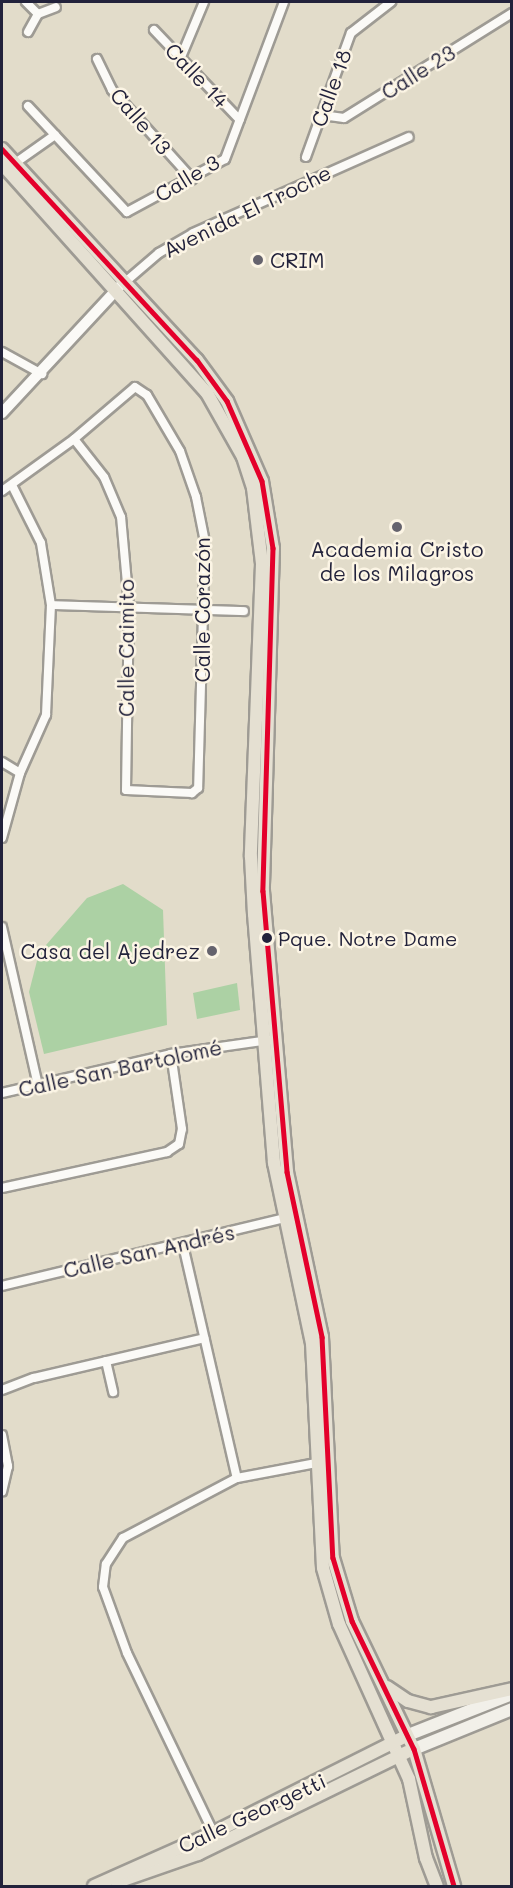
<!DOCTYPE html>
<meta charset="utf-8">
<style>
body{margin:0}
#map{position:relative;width:513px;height:1888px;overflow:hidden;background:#e2dcca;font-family:Mali,sans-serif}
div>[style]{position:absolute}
.green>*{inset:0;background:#acd1a4}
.roads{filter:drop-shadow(2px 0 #9e9b94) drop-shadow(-2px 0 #9e9b94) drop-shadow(0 2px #9e9b94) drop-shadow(0 -2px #9e9b94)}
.minor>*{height:8px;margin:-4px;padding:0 4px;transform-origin:4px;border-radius:4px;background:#fbfaf7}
.tertiary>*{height:10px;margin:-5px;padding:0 5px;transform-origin:5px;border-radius:5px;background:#fbfaf7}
.secondary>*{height:12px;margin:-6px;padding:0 6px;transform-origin:6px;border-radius:6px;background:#f2f0e9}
.primary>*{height:12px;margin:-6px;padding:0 6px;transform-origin:6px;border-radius:6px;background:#e5e0d2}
.bus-1>*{height:4.5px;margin:-2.25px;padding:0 2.25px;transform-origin:2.25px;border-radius:2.25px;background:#e4002b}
.dots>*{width:16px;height:16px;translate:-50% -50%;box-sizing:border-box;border:3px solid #fcf5e5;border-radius:50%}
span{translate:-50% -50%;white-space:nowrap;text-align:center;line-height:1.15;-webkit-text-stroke:5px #fcf5e5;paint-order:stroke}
.bus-label{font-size:20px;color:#22223b}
.left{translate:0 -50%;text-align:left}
.street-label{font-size:21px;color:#22223b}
.poi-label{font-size:21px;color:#22223b}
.right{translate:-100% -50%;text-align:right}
.frame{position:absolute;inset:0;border:3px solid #22223b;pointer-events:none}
</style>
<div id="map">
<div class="green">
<i style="clip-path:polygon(123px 884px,163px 910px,167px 1025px,44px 1054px,29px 992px,39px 953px,87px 898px)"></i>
<i style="clip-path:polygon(237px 983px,240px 1010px,197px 1019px,193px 993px)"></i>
</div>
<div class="roads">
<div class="minor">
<i style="left:26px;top:2px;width:17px;rotate:45deg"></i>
<i style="left:154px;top:30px;width:124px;rotate:46.3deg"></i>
<i style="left:28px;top:32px;width:21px;rotate:-61deg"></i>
<i style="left:38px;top:14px;width:19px;rotate:-21deg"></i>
<i style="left:181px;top:57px;width:60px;rotate:-67.3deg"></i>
<i style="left:97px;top:59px;width:34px;rotate:64deg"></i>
<i style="left:112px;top:90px;width:120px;rotate:48deg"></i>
<i style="left:28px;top:106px;width:145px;rotate:47deg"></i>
<i style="left:127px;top:212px;width:111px;rotate:-28.4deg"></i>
<i style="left:225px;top:159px;width:168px;rotate:-69.4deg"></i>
<i style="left:322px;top:115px;width:22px;rotate:8deg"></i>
<i style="left:344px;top:118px;width:198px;rotate:-32deg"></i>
<i style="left:306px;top:157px;width:132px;rotate:-70.1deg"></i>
<i style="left:351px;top:33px;width:51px;rotate:-37.8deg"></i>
<i style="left:11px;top:166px;width:54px;rotate:-35.2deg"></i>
<i style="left:124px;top:283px;width:46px;rotate:-40.6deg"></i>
<i style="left:159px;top:253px;width:39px;rotate:-30deg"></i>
<i style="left:193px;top:233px;width:236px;rotate:-24deg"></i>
<i style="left:2px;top:352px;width:46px;rotate:28.8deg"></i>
<i style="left:2px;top:491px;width:89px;rotate:-35.8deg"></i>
<i style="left:74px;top:439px;width:80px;rotate:-40.4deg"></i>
<i style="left:135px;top:387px;width:14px;rotate:34deg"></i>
<i style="left:147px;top:395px;width:65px;rotate:59.5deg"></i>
<i style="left:180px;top:451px;width:49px;rotate:70.8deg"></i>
<i style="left:196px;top:497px;width:46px;rotate:78.7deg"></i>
<i style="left:205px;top:542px;width:246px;rotate:91.6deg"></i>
<i style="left:198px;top:788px;width:8px;rotate:140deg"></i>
<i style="left:192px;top:793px;width:66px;rotate:-177.4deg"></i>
<i style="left:126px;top:790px;width:184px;rotate:-89.1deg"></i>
<i style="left:129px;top:606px;width:89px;rotate:-95.1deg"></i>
<i style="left:121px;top:517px;width:43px;rotate:-113deg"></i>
<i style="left:104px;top:477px;width:48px;rotate:-128.3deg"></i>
<i style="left:51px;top:605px;width:193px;rotate:1.8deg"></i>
<i style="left:2px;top:762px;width:21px;rotate:31deg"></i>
<i style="left:2px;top:838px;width:67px;rotate:-74.5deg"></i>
<i style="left:20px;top:773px;width:64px;rotate:-65.9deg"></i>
<i style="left:46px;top:715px;width:110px;rotate:-87.4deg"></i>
<i style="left:51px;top:605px;width:63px;rotate:-99.2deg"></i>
<i style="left:41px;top:543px;width:65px;rotate:-116.6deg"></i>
<i style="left:2px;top:927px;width:163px;rotate:77.2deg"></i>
<i style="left:2px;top:1093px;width:173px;rotate:-13deg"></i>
<i style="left:171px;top:1054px;width:99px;rotate:-8.1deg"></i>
<i style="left:2px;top:1188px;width:169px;rotate:-12.3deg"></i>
<i style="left:167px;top:1152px;width:14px;rotate:-34deg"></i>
<i style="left:179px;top:1144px;width:15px;rotate:-79deg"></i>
<i style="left:182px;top:1129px;width:76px;rotate:-98.3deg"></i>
<i style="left:183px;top:1245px;width:239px;rotate:77deg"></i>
<i style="left:2px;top:1286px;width:296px;rotate:-13.5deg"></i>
<i style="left:106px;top:1361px;width:32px;rotate:77deg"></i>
<i style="left:2px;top:1390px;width:34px;rotate:-21deg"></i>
<i style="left:34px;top:1378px;width:175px;rotate:-13.2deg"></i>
<i style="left:2px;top:1435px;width:32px;rotate:79deg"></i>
<i style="left:8px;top:1466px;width:26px;rotate:103deg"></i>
<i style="left:215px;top:1836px;width:203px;rotate:-115.7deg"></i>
<i style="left:127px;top:1653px;width:70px;rotate:-110deg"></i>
<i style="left:103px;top:1587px;width:23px;rotate:-83deg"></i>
<i style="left:106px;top:1564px;width:31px;rotate:-57deg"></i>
<i style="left:123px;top:1538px;width:129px;rotate:-27.8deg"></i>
<i style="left:237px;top:1478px;width:86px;rotate:-10.7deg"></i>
</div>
<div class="tertiary">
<i style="left:2px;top:413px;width:173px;rotate:-47.1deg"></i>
</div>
<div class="secondary">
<i style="left:408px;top:1735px;width:112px;rotate:-21.5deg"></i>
<i style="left:414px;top:1749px;width:106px;rotate:-22.2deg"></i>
</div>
<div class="primary">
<i style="left:2px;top:149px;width:287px;rotate:47.3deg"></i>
<i style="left:197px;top:360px;width:51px;rotate:53.8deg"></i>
<i style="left:227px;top:401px;width:87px;rotate:66.4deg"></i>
<i style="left:262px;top:481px;width:68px;rotate:80.7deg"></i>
<i style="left:273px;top:548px;width:343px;rotate:91.7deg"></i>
<i style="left:263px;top:891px;width:282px;rotate:85.1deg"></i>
<i style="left:287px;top:1172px;width:169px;rotate:78deg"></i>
<i style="left:322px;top:1337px;width:221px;rotate:87.2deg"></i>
<i style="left:333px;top:1558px;width:66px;rotate:73.2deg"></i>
<i style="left:352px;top:1621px;width:142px;rotate:64.2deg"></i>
<i style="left:414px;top:1749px;width:143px;rotate:73.7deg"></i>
<i style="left:2px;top:164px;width:307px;rotate:48.2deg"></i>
<i style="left:207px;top:393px;width:73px;rotate:60.6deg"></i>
<i style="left:243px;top:457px;width:33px;rotate:72deg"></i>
<i style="left:253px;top:488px;width:77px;rotate:83.2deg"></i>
<i style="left:262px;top:564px;width:293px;rotate:92.2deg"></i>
<i style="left:251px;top:857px;width:57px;rotate:87deg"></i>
<i style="left:254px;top:914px;width:250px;rotate:85.4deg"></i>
<i style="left:274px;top:1163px;width:184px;rotate:78.1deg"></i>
<i style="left:312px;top:1343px;width:225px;rotate:87.2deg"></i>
<i style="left:323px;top:1568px;width:58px;rotate:74.1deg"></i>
<i style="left:339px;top:1624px;width:170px;rotate:65.7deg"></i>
<i style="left:409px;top:1779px;width:81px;rotate:77.9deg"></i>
<i style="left:426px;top:1858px;width:30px;rotate:69deg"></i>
<i style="left:387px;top:1687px;width:25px;rotate:34deg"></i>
<i style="left:408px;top:1701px;width:24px;rotate:15deg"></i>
<i style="left:431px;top:1707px;width:83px;rotate:-12.5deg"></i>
<i style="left:117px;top:1882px;width:86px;rotate:-19.1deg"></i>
<i style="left:198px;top:1854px;width:233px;rotate:-26deg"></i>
<i style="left:94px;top:1886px;width:130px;rotate:-24deg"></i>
<i style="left:213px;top:1833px;width:212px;rotate:-26.7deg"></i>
</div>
</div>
<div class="bus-1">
<i style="left:2px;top:149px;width:287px;rotate:47.3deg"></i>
<i style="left:197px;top:360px;width:51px;rotate:53.8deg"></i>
<i style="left:227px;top:401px;width:87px;rotate:66.4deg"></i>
<i style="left:262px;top:481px;width:68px;rotate:80.7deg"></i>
<i style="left:273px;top:548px;width:343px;rotate:91.7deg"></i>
<i style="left:263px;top:891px;width:282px;rotate:85.1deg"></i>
<i style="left:287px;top:1172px;width:169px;rotate:78deg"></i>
<i style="left:322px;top:1337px;width:221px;rotate:87.2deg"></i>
<i style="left:333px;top:1558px;width:66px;rotate:73.2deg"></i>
<i style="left:352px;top:1621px;width:142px;rotate:64.2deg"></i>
<i style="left:414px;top:1749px;width:143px;rotate:73.7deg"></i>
</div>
<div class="dots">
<i style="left:258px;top:260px;background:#65636d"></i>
<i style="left:397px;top:527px;background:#65636d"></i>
<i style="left:267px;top:938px;background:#22223b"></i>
<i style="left:212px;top:951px;background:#65636d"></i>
</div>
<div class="bus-label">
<span class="left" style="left:278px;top:938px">Pque. Notre Dame</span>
</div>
<div class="street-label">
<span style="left:418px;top:72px;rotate:-32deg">Calle 23</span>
<span style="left:197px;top:75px;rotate:46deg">Calle 14</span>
<span style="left:331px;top:88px;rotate:-70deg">Calle 18</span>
<span style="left:141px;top:121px;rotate:49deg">Calle 13</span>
<span style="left:187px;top:178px;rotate:-31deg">Calle 3</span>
<span style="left:247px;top:211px;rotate:-26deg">Avenida El Troche</span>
<span style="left:202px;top:610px;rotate:-90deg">Calle Corazón</span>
<span style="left:126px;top:648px;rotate:-90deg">Calle Caimito</span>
<span style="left:120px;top:1068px;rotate:-12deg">Calle San Bartolomé</span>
<span style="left:149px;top:1251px;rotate:-13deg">Calle San Andrés</span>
<span style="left:252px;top:1813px;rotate:-25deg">Calle Georgetti</span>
</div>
<div class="poi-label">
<span class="left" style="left:270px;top:260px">CRIM</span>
<span style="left:397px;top:561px">Academia Cristo<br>de los Milagros</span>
<span class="right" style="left:200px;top:951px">Casa del Ajedrez</span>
</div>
<div class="frame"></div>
</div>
